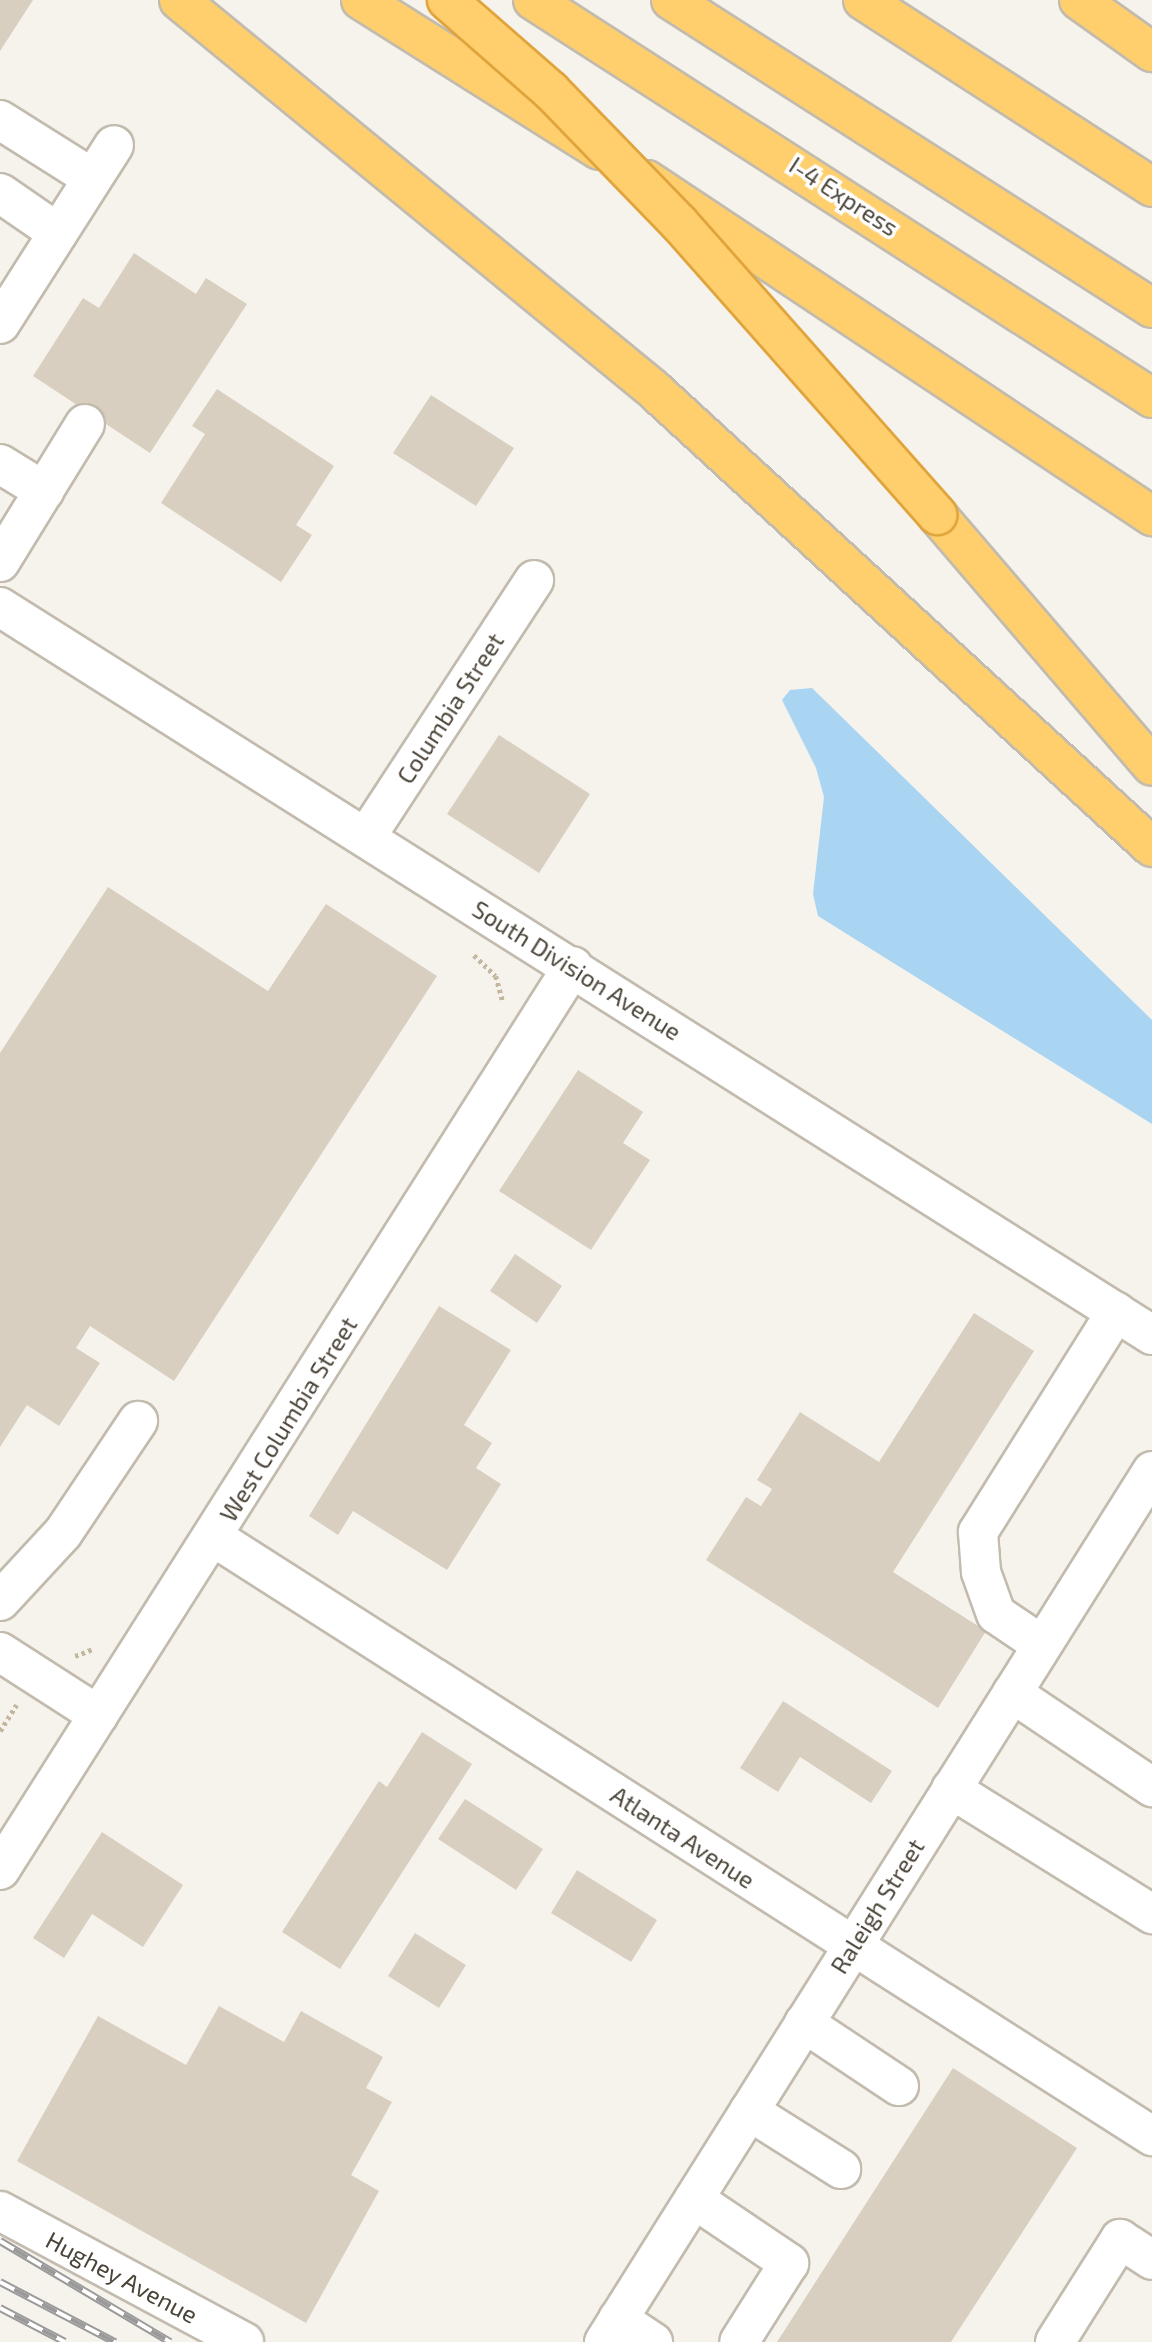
<!DOCTYPE html>
<style>
body{margin:0}
#map{position:relative;width:1152px;height:2342px;overflow:hidden;background:#f6f3ec;font-family:"Exo 2",sans-serif}
div>[style]{position:absolute}
.water>*{inset:0;background:#a9d4f2}
.building>*{inset:0;background:#d8cfc1}
.path>*{height:4.5px;margin-top:-2.25px;transform-origin:0;background:repeating-linear-gradient(90deg,#c4b79f 0 3.5px,transparent 0 7px)}
.roads{filter:drop-shadow(2px 0 #c2bbae) drop-shadow(-2px 0 #c2bbae) drop-shadow(0 2px #c2bbae) drop-shadow(0 -2px #c2bbae)}
.minor>*{height:38px;margin:-19px;padding:0 19px;transform-origin:19px;border-radius:19px;background:#fff}
.highway>*{height:38px;margin:-19px;padding:0 19px;transform-origin:19px;border-radius:19px;background:#ffcf6e}
.rail>*{height:8px;margin-top:-4px;transform-origin:0;background:repeating-linear-gradient(90deg,#fff 0 16px,#9a9a9a 0 32px);box-sizing:border-box;border-block:2px solid #9a9a9a}
.bridges{filter:drop-shadow(2px 0 #e0a43c) drop-shadow(-2px 0 #e0a43c) drop-shadow(0 2px #e0a43c) drop-shadow(0 -2px #e0a43c)}
.highway-bridge>*{height:38px;margin:-19px;padding:0 19px;transform-origin:19px;border-radius:19px;background:#ffcf6e}
span{translate:-50% -50%;white-space:nowrap;text-align:center;line-height:1.15;-webkit-text-stroke:7px #fff;paint-order:stroke}
.street-label{font-size:24px;color:#4b4439}
</style>
<div id="map">
<div class="water">
<i style="clip-path:polygon(812px 688px,1152px 1020px,1152px 1124px,818px 916px,813px 894px,824px 797px,816px 768px,782px 700px,790px 690px)"></i>
</div>
<div class="building">
<i style="clip-path:polygon(0 0,33px 0,0 51px)"></i>
<i style="clip-path:polygon(134px 253px,196px 294px,206px 278px,247px 304px,150px 453px,33px 376px,83px 298px,99px 308px)"></i>
<i style="clip-path:polygon(217px 389px,334px 466px,296px 525px,312px 535px,281px 582px,161px 503px,205px 434px,192px 426px)"></i>
<i style="clip-path:polygon(431px 395px,514px 448px,476px 506px,393px 453px)"></i>
<i style="clip-path:polygon(499px 735px,590px 794px,539px 873px,447px 814px)"></i>
<i style="clip-path:polygon(108px 887px,268px 991px,326px 904px,437px 976px,174px 1381px,90px 1326px,76px 1348px,100px 1363px,59px 1426px,27px 1405px,0 1447px,0 1053px)"></i>
<i style="clip-path:polygon(578px 1070px,643px 1112px,623px 1143px,650px 1160px,591px 1250px,499px 1191px)"></i>
<i style="clip-path:polygon(515px 1254px,562px 1286px,537px 1323px,490px 1291px)"></i>
<i style="clip-path:polygon(439px 1306px,511px 1350px,464px 1425px,492px 1443px,476px 1468px,501px 1484px,447px 1570px,353px 1511px,338px 1535px,309px 1516px)"></i>
<i style="clip-path:polygon(974px 1313px,1034px 1351px,893px 1572px,986px 1631px,938px 1708px,706px 1560px,746px 1497px,761px 1506px,772px 1489px,757px 1480px,800px 1412px,879px 1462px)"></i>
<i style="clip-path:polygon(783px 1701px,892px 1771px,871px 1803px,800px 1757px,778px 1792px,740px 1768px)"></i>
<i style="clip-path:polygon(422px 1732px,472px 1764px,340px 1969px,282px 1932px,379px 1781px,387px 1787px)"></i>
<i style="clip-path:polygon(465px 1799px,543px 1849px,516px 1890px,438px 1839px)"></i>
<i style="clip-path:polygon(102px 1832px,183px 1885px,143px 1947px,92px 1914px,64px 1958px,33px 1938px)"></i>
<i style="clip-path:polygon(577px 1870px,657px 1920px,631px 1962px,551px 1913px)"></i>
<i style="clip-path:polygon(415px 1933px,466px 1965px,439px 2008px,388px 1976px)"></i>
<i style="clip-path:polygon(219px 2006px,284px 2042px,301px 2011px,383px 2057px,366px 2088px,392px 2102px,351px 2175px,379px 2191px,306px 2323px,17px 2161px,98px 2016px,186px 2065px)"></i>
<i style="clip-path:polygon(953px 2068px,1077px 2148px,951px 2342px,777px 2342px)"></i>
</div>
<div class="path">
<i style="left:474px;top:955px;width:30px;rotate:44deg"></i>
<i style="left:496px;top:976px;width:27px;rotate:75deg"></i>
<i style="left:75px;top:1656px;width:19px;rotate:-21deg"></i>
<i style="left:0;top:1731px;width:31px;rotate:-58deg"></i>
</div>
<div class="roads">
<div class="minor">
<i style="left:0;top:120px;width:109px;rotate:32.2deg"></i>
<i style="left:0;top:193px;width:70px;rotate:34.6deg"></i>
<i style="left:0;top:324px;width:212px;rotate:-57.5deg"></i>
<i style="left:0;top:464px;width:52px;rotate:31.5deg"></i>
<i style="left:0;top:562px;width:162px;rotate:-58.4deg"></i>
<i style="left:0;top:607px;width:1363px;rotate:32.29deg"></i>
<i style="left:366px;top:837px;width:307px;rotate:-56.8deg"></i>
<i style="left:215px;top:1538px;width:1112px;rotate:32.55deg"></i>
<i style="left:0;top:1601px;width:93px;rotate:-47.2deg"></i>
<i style="left:63px;top:1533px;width:135px;rotate:-56.2deg"></i>
<i style="left:1042px;top:1645px;width:55px;rotate:-146deg"></i>
<i style="left:996px;top:1614px;width:45px;rotate:-109.7deg"></i>
<i style="left:981px;top:1572px;width:40px;rotate:-94.3deg"></i>
<i style="left:978px;top:1532px;width:260px;rotate:-57.9deg"></i>
<i style="left:0;top:1652px;width:117px;rotate:32.7deg"></i>
<i style="left:1012px;top:1693px;width:169px;rotate:33.9deg"></i>
<i style="left:951px;top:1789px;width:237px;rotate:31.9deg"></i>
<i style="left:0;top:1870px;width:1070px;rotate:-57.63deg"></i>
<i style="left:804px;top:2023px;width:114px;rotate:33.6deg"></i>
<i style="left:749px;top:2111px;width:109px;rotate:32.2deg"></i>
<i style="left:694px;top:2199px;width:115px;rotate:34deg"></i>
<i style="left:789px;top:2263px;width:93px;rotate:122.3deg"></i>
<i style="left:0;top:2211px;width:277px;rotate:28.2deg"></i>
<i style="left:618px;top:2319px;width:42px;rotate:33.3deg"></i>
<i style="left:604px;top:2342px;width:1029px;rotate:-57.82deg"></i>
<i style="left:1055px;top:2342px;width:122px;rotate:-57.7deg"></i>
<i style="left:1120px;top:2239px;width:38px;rotate:33deg"></i>
</div>
<div class="highway">
<i style="left:179px;top:0;width:613px;rotate:39.37deg"></i>
<i style="left:653px;top:389px;width:677px;rotate:42.55deg"></i>
<i style="left:361px;top:0;width:281px;rotate:32.2deg"></i>
<i style="left:533px;top:0;width:736px;rotate:32.74deg"></i>
<i style="left:671px;top:0;width:571px;rotate:32.63deg"></i>
<i style="left:863px;top:0;width:344px;rotate:32.9deg"></i>
<i style="left:1079px;top:0;width:90px;rotate:35.5deg"></i>
<i style="left:647px;top:180px;width:607px;rotate:33.64deg"></i>
<i style="left:937px;top:515px;width:330px;rotate:49.4deg"></i>
</div>
</div>
<div class="rail">
<i style="left:0;top:2241px;width:198px;rotate:30.7deg"></i>
<i style="left:0;top:2282px;width:130px;rotate:27.6deg"></i>
<i style="left:0;top:2308px;width:73px;rotate:27.6deg"></i>
</div>
<div class="bridges">
<div class="highway-bridge">
<i style="left:447px;top:0;width:138px;rotate:41.2deg"></i>
<i style="left:551px;top:91px;width:184px;rotate:45.9deg"></i>
<i style="left:679px;top:223px;width:390px;rotate:48.5deg"></i>
</div>
</div>
<div class="street-label">
<span style="left:844px;top:196px;rotate:33deg">I-4 Express</span>
<span style="left:450px;top:708px;rotate:-57deg">Columbia Street</span>
<span style="left:577px;top:970px;rotate:32deg">South Division Avenue</span>
<span style="left:288px;top:1419px;rotate:-58deg">West Columbia Street</span>
<span style="left:683px;top:1837px;rotate:33deg">Atlanta Avenue</span>
<span style="left:877px;top:1906px;rotate:-58deg">Raleigh Street</span>
<span style="left:122px;top:2277px;rotate:28deg">Hughey Avenue</span>
</div>
</div>
